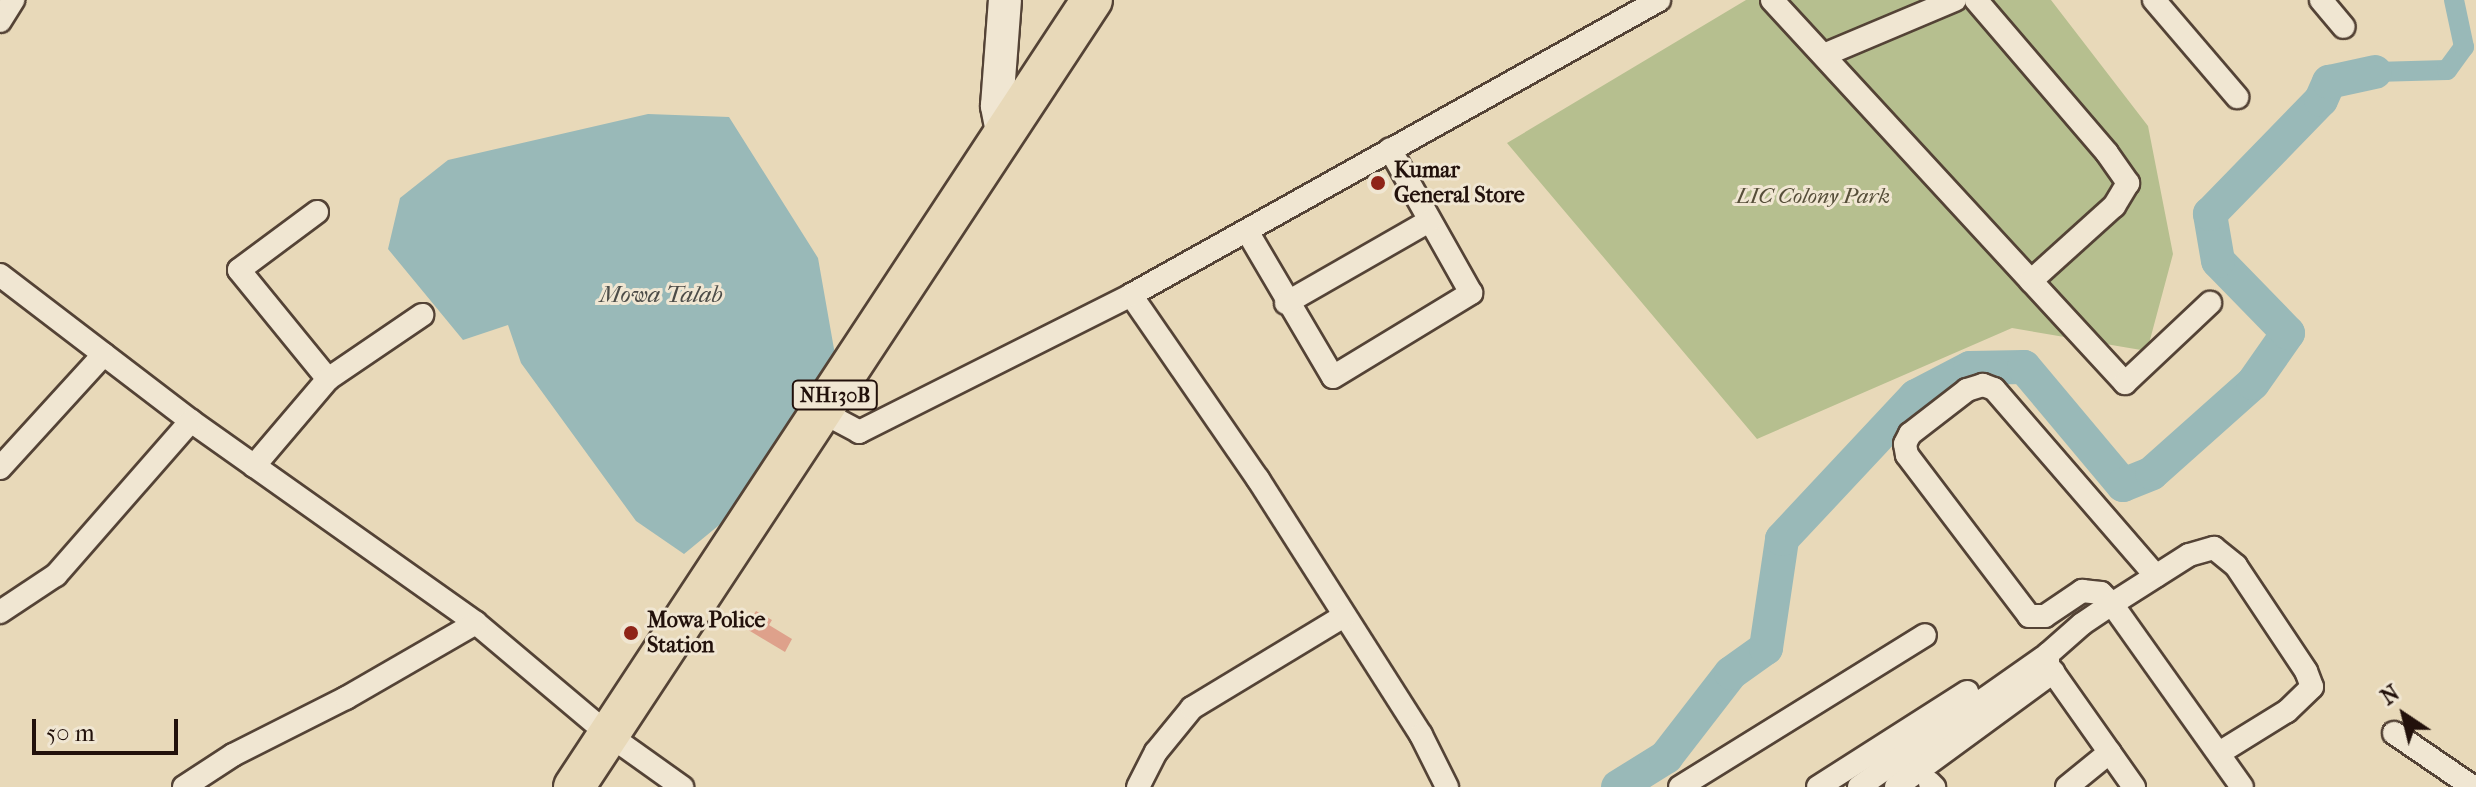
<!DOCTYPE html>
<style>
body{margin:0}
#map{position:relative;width:2476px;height:787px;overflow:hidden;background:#e8d9b9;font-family:"IM FELL French Canon",serif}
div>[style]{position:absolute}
.green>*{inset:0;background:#b6bf8f}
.water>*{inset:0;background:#99b9b8}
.canal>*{height:20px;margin:-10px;padding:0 10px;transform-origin:10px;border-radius:10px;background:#99b9b8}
.river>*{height:34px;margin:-17px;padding:0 17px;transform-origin:17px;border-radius:17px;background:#99b9b8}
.building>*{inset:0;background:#dea18b}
.roads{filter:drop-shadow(2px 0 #544336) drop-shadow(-2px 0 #544336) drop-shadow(0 2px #544336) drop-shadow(0 -2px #544336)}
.street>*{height:22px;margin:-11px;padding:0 11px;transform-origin:11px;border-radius:11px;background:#f0e6d2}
.secondary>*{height:32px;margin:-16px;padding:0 16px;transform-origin:16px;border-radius:16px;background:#f0e6d2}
.highway>*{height:40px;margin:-20px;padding:0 20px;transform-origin:20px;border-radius:20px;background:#e8d9b9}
.dots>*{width:22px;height:22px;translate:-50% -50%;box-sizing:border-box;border:4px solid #f0e6d2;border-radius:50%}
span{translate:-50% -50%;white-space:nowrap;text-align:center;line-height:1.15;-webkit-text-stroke:6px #f0e6d2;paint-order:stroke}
.shield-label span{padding:2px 6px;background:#f0e6d2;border:2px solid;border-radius:6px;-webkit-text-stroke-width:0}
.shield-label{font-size:20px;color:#22110b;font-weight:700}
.poi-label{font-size:22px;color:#22110b;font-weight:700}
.left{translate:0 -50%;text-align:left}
.park-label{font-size:22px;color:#564e39;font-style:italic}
.water-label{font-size:24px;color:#4c4c48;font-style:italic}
.north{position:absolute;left:2364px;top:675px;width:80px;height:80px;-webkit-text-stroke:6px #f0e6d2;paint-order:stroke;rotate:325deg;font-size:22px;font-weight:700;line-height:32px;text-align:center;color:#22110b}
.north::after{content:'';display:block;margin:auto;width:28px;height:36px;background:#22110b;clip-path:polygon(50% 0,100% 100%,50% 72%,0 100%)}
.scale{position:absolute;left:32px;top:719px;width:146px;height:36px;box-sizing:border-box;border:4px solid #22110b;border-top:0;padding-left:10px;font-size:24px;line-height:28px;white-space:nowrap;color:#22110b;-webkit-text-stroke:6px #f0e6d2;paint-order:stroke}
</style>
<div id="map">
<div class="green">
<i style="clip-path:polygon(1746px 0,2051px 0,2148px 126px,2173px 254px,2147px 351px,2012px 328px,1757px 439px,1507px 143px)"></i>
</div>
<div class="water">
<i style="clip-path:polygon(648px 114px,729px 117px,818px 258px,837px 366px,735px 512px,684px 554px,636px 521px,521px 363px,508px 325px,463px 340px,388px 249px,400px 198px,448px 160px)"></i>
</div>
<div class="canal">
<i style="left:2375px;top:72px;width:72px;rotate:-1.6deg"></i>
<i style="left:2447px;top:70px;width:29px;rotate:-54deg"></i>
<i style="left:2464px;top:47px;width:48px;rotate:-102deg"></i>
</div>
<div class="river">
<i style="left:1618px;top:787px;width:57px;rotate:-32deg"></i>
<i style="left:1666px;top:757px;width:106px;rotate:-52.3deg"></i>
<i style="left:1731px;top:673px;width:43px;rotate:-35.5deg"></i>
<i style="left:1766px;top:648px;width:110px;rotate:-81.6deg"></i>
<i style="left:1782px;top:539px;width:196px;rotate:-46.9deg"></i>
<i style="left:1916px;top:396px;width:61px;rotate:-27.4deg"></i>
<i style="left:1970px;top:368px;width:54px;rotate:-1.1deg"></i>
<i style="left:2024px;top:367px;width:154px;rotate:50deg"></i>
<i style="left:2123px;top:485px;width:31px;rotate:-22deg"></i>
<i style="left:2152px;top:473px;width:135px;rotate:-41.7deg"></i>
<i style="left:2253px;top:383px;width:61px;rotate:-55deg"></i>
<i style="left:2288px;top:333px;width:100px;rotate:-134.2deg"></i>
<i style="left:2218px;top:261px;width:48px;rotate:-99.7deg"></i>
<i style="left:2210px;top:214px;width:159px;rotate:-45.8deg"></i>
<i style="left:2321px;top:100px;width:20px;rotate:-66deg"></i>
<i style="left:2329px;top:82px;width:47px;rotate:-12.3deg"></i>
</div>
<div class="building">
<i style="clip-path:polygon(756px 611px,772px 620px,769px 625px,792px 639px,785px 652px,745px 628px)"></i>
</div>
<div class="roads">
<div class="street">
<i style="left:1772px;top:0;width:521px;rotate:47.33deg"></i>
<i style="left:2125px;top:383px;width:117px;rotate:-43.3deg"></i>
<i style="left:1976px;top:0;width:201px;rotate:49.4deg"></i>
<i style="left:2107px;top:153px;width:37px;rotate:55deg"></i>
<i style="left:2128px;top:183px;width:27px;rotate:121deg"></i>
<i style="left:2114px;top:206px;width:112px;rotate:137.9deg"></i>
<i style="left:2154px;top:0;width:128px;rotate:49.4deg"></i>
<i style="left:2321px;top:0;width:35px;rotate:50deg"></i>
<i style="left:0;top:21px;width:25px;rotate:-58deg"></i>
<i style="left:1824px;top:55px;width:142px;rotate:-22.8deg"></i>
<i style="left:317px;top:212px;width:97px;rotate:143.4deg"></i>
<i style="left:239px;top:270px;width:141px;rotate:50.8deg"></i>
<i style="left:1247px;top:231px;width:169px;rotate:59.5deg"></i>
<i style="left:1333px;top:377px;width:162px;rotate:-31.3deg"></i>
<i style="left:1471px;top:293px;width:165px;rotate:-119.4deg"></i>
<i style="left:0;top:275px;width:240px;rotate:37.4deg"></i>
<i style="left:191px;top:421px;width:349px;rotate:35.3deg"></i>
<i style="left:476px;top:623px;width:174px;rotate:40.1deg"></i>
<i style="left:609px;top:735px;width:90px;rotate:35.5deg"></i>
<i style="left:1131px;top:295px;width:224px;rotate:55.4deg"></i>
<i style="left:1258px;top:479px;width:303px;rotate:57.5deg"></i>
<i style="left:1421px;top:735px;width:58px;rotate:63.4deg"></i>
<i style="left:1286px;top:303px;width:165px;rotate:-29.8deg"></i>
<i style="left:824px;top:413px;width:40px;rotate:28deg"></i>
<i style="left:859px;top:432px;width:305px;rotate:-26.7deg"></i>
<i style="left:1131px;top:295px;width:605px;rotate:-29.19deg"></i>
<i style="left:254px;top:466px;width:114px;rotate:-49.6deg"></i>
<i style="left:328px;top:379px;width:114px;rotate:-34.2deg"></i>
<i style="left:0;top:468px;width:154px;rotate:-47.6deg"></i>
<i style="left:2156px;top:576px;width:247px;rotate:-130.9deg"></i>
<i style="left:1994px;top:389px;width:12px;rotate:-160deg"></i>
<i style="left:1983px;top:385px;width:17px;rotate:163deg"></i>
<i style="left:1967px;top:390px;width:72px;rotate:142.3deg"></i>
<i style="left:1910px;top:434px;width:11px;rotate:117deg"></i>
<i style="left:1905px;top:444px;width:11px;rotate:80deg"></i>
<i style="left:1907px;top:455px;width:202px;rotate:52.8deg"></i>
<i style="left:2029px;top:616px;width:16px"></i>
<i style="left:2045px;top:616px;width:45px;rotate:-34deg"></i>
<i style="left:2082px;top:591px;width:19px;rotate:6deg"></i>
<i style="left:2101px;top:593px;width:16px;rotate:45deg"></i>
<i style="left:2112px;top:604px;width:224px;rotate:54.6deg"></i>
<i style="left:0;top:612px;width:67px;rotate:-33.5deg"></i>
<i style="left:56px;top:575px;width:205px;rotate:-48.8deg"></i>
<i style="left:2394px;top:733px;width:96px;rotate:34.4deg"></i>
<i style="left:1930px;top:783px;width:6px;rotate:45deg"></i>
<i style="left:184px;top:787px;width:59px;rotate:-33.1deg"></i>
<i style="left:233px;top:755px;width:127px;rotate:-26.8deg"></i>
<i style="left:346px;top:698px;width:150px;rotate:-30deg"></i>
<i style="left:1138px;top:787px;width:39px;rotate:-63deg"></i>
<i style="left:1156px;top:752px;width:57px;rotate:-50.7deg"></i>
<i style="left:1192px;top:708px;width:178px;rotate:-31.2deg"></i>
<i style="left:1680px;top:787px;width:288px;rotate:-31.8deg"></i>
<i style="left:1818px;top:787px;width:177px;rotate:-32.5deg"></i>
<i style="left:1859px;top:787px;width:231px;rotate:-35.1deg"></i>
<i style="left:1896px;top:787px;width:195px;rotate:-36.2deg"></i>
<i style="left:2067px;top:787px;width:55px;rotate:-39.1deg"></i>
<i style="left:2134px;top:787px;width:149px;rotate:-125.2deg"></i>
<i style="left:2048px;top:665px;width:11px;rotate:-90deg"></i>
<i style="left:2048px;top:654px;width:45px;rotate:-41.4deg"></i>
<i style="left:2082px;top:624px;width:36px;rotate:-34deg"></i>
<i style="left:2112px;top:604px;width:91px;rotate:-32.5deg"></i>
<i style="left:2189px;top:555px;width:26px;rotate:-16deg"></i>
<i style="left:2214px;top:548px;width:28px;rotate:39deg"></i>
<i style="left:2236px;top:566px;width:126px;rotate:56.3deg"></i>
<i style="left:2306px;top:671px;width:17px;rotate:69deg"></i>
<i style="left:2312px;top:687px;width:35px;rotate:136deg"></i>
<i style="left:2287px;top:711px;width:80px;rotate:148.3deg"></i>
</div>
<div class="secondary">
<i style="left:1003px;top:137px;width:32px;rotate:-101deg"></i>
<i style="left:997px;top:106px;width:106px;rotate:-85.7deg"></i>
</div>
<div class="highway">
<i style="left:574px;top:787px;width:942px;rotate:-56.65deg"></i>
</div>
</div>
<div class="dots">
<i style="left:1378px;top:183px;background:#8f2418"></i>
<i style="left:631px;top:633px;background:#8f2418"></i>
</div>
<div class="shield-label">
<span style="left:835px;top:395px">NH130B</span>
</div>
<div class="poi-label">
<span class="left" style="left:1394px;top:183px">Kumar<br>General Store</span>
<span class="left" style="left:647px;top:633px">Mowa Police<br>Station</span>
</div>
<div class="park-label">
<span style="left:1813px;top:197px">LIC Colony Park</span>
</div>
<div class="water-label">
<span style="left:661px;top:295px">Mowa Talab</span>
</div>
<div class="north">N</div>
<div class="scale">50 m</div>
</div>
